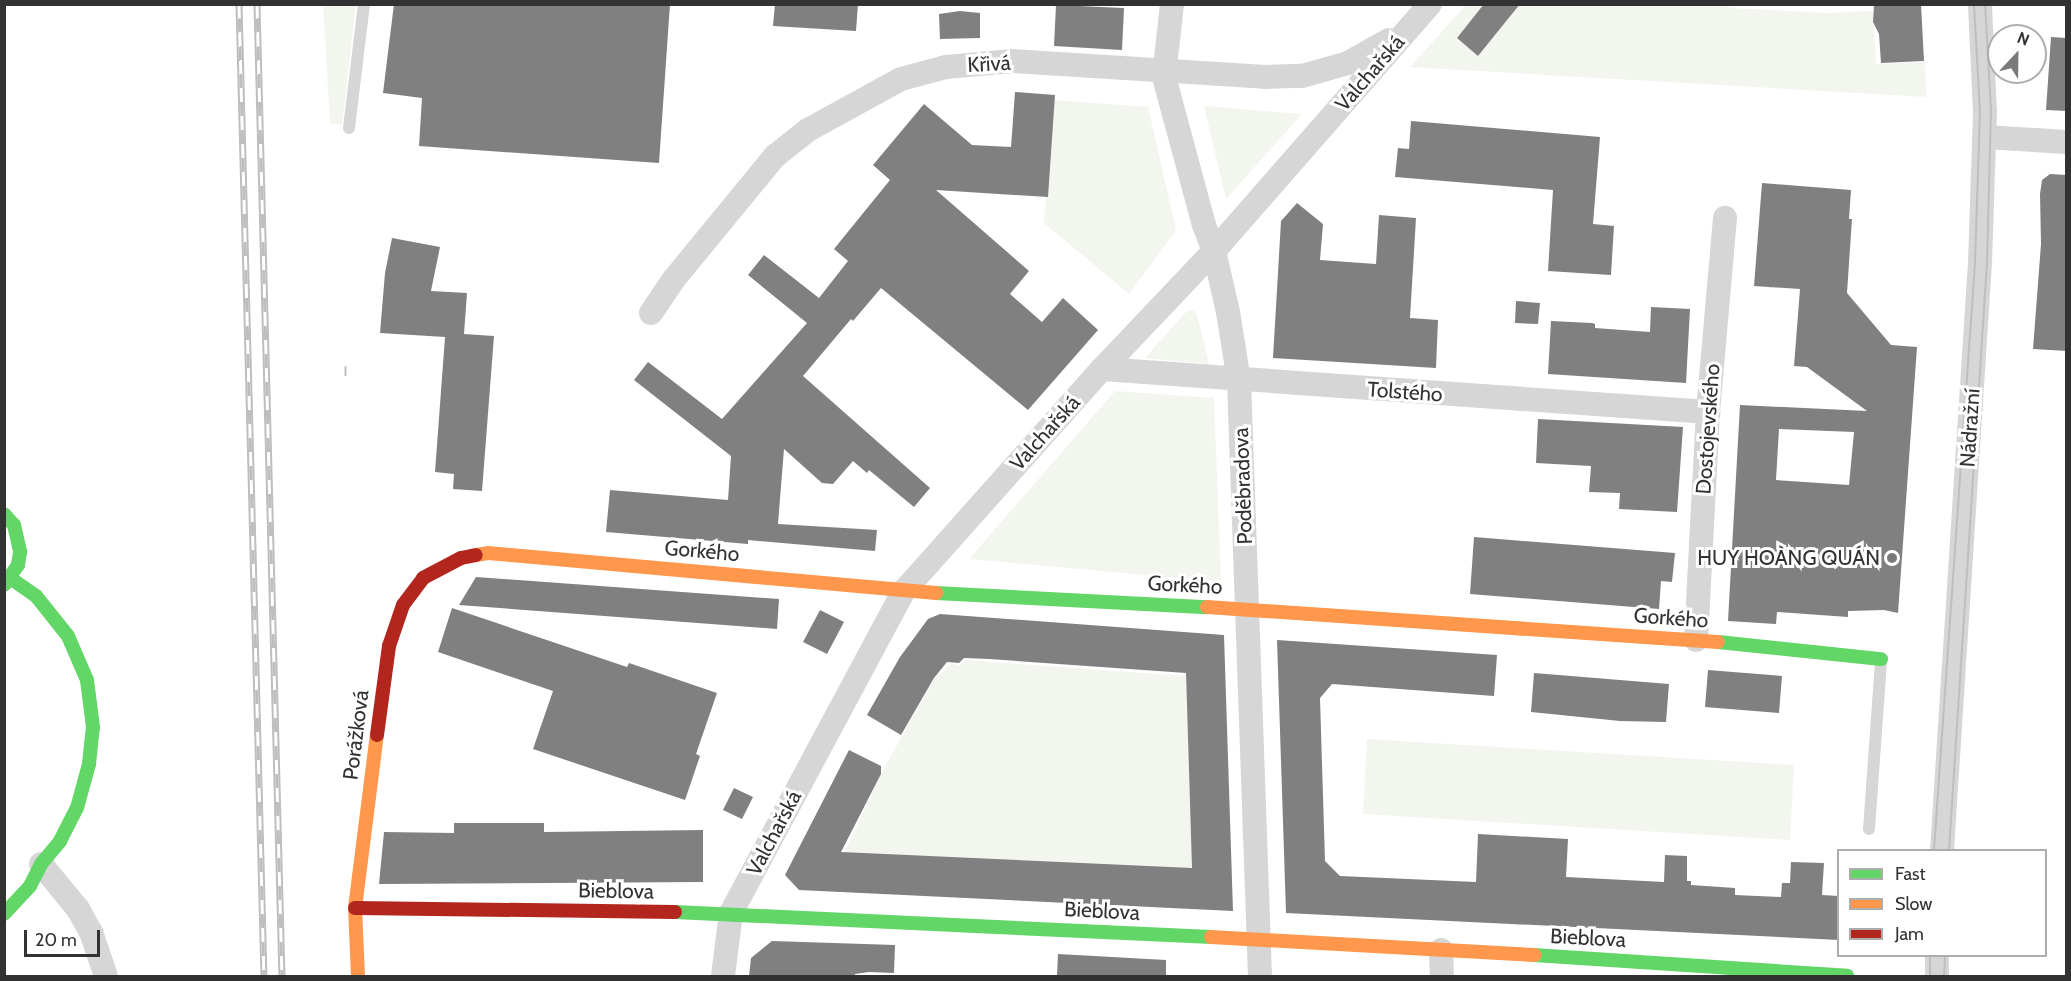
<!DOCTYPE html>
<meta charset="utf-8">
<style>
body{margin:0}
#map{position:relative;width:2071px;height:981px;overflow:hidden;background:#fff;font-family:Cabin,sans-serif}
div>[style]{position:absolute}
.green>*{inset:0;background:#f3f6ee}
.building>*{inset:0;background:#808080}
.lane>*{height:12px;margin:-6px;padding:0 6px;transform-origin:6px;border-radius:6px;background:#d6d6d6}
.street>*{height:24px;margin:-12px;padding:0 12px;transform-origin:12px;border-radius:12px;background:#d6d6d6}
.fast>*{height:14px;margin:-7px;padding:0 7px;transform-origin:7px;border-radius:7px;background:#63d668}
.slow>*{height:14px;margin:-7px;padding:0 7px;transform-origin:7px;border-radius:7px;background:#ff974d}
.jam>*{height:14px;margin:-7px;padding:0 7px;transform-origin:7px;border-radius:7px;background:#b3261e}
.tram>*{height:1.5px;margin:-0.75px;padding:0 0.75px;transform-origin:0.75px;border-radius:0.75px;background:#bebebe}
.rail>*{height:7px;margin-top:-3.5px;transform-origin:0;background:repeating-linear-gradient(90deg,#fff 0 14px,#bebebe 0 28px);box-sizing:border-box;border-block:2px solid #bebebe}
.dots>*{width:16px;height:16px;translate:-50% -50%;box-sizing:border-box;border:3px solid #fff;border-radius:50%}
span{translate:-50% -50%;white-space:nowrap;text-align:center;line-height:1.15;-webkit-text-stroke:6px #fff;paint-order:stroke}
.street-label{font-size:21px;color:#323232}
.poi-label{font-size:21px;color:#323232}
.right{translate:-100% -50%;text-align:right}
.frame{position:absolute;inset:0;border:6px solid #323232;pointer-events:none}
.legend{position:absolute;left:1837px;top:849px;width:210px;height:108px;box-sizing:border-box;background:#fff;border:2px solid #adadad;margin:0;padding:8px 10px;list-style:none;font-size:18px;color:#323232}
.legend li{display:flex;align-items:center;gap:12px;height:30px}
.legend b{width:30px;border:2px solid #adadad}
.north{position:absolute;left:1987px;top:24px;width:60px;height:60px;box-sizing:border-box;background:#fff;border:2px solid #adadad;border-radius:50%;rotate:22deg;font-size:16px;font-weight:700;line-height:24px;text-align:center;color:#323232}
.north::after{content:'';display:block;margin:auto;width:21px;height:27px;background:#7a7a7a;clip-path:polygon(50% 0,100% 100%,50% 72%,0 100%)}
.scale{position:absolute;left:24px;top:930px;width:76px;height:27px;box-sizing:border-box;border:3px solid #323232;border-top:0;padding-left:8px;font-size:18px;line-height:21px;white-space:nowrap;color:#323232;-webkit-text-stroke:4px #fff;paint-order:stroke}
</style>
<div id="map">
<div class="green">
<i style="clip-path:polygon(1729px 4px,1729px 8px,1828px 13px,1873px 11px,1876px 64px,1925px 62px,1926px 97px,1410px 67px,1466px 5px)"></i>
<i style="clip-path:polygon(323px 5px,356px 5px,342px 125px,330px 123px)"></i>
<i style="clip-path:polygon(1053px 100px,1148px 107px,1176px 230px,1129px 294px,1044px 223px)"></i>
<i style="clip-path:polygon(1204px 106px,1302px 114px,1226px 199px)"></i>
<i style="clip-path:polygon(1193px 310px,1197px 314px,1209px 364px,1145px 358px,1187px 311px)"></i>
<i style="clip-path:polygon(1115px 391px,1214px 398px,1221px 582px,969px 559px)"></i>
<i style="clip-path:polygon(966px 660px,1186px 676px,1192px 867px,1186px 870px,848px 856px,845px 851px,884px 768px,934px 680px,951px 663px,959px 666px)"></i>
<i style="clip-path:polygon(1367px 739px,1794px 765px,1790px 840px,1363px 814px)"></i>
</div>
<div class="building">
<i style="clip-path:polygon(394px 4px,670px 4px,659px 163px,419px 146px,422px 98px,383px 93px)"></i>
<i style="clip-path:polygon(775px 4px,858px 4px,856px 31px,773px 26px)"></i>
<i style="clip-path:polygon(1484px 4px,1520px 4px,1478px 56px,1457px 38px)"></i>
<i style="clip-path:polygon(1874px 4px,1921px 4px,1924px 61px,1881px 63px,1879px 34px,1873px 22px)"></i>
<i style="clip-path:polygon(1056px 5px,1124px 8px,1122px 50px,1054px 46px)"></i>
<i style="clip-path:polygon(960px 11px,980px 13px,980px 38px,940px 39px,939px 14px)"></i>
<i style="clip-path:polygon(2051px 37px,2067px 38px,2067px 111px,2046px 110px)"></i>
<i style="clip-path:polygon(1015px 92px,1055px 95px,1048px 197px,936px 190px,1029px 271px,1010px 294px,1042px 322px,1063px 298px,1098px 330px,1028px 410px,881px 288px,853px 321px,851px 319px,803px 376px,930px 488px,914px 507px,869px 470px,867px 473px,853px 461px,833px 484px,822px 483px,784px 449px,778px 524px,877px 530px,875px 551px,748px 540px,748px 544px,606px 532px,610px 490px,728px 500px,731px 456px,634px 380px,648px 362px,722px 419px,807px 323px,748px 275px,764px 255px,819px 298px,848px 261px,834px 249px,890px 180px,873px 165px,924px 104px,972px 145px,1011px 147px)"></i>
<i style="clip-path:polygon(1411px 121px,1600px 137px,1593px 224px,1614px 226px,1611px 275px,1548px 271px,1553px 190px,1395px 177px,1398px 148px,1409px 149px)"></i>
<i style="clip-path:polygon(2050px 174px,2067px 175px,2067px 351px,2033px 349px,2041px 244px,2040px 194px,2042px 180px)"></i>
<i style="clip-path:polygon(evenodd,1762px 183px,1851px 190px,1849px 219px,1852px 219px,1847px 293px,1891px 345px,1917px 347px,1898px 613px,1884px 610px,1848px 611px,1848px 617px,1777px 612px,1776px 624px,1728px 621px,1740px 405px,1867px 411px,1807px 367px,1794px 366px,1800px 289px,1754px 286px,1762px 183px,1779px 429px,1854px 432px,1849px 485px,1776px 480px,1779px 429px)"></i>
<i style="clip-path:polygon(1297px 203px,1323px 224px,1320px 260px,1376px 264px,1379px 215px,1416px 218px,1410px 318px,1438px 320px,1436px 368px,1273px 358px,1281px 221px)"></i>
<i style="clip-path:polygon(392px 238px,440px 247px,431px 291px,467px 293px,464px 334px,494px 336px,482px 491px,453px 489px,454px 474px,435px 472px,445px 337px,380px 333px,385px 273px)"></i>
<i style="clip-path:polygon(1516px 301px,1540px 303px,1538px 324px,1515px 323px)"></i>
<i style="clip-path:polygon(1651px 307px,1690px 309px,1686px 383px,1548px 374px,1551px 321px,1592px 323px,1595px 324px,1595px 328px,1650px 332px)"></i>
<i style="clip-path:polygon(1538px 419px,1683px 427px,1677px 512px,1619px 509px,1620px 493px,1589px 492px,1591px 466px,1536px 463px)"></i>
<i style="clip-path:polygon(1474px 537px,1675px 553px,1672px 582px,1661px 581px,1659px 609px,1470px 594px)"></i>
<i style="clip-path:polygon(476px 577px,779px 599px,777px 629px,459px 605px)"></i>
<i style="clip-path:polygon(452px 608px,627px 667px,629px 663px,717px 693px,696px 754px,700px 756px,685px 800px,533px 749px,553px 691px,438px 652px)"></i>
<i style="clip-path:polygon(820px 610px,844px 622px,827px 654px,803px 642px)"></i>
<i style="clip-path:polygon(940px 614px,1224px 635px,1233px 911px,799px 890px,785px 875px,849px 750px,881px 766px,881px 774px,841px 852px,1192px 868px,1186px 673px,989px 659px,964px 658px,959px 663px,947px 662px,934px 678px,901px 735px,867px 715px,900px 657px,928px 619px)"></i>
<i style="clip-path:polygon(1277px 640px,1497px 655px,1494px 696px,1332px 684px,1320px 698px,1325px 861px,1340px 876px,1476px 882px,1478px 834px,1568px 839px,1566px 877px,1664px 882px,1665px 855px,1687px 856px,1687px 881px,1691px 881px,1691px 885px,1735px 888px,1735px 895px,1781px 897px,1782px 883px,1790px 883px,1791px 862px,1824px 863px,1822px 895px,1839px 896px,1839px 940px,1286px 913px)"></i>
<i style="clip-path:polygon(1708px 670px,1782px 676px,1779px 713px,1705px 707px)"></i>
<i style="clip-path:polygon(1534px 673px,1669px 684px,1666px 722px,1620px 721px,1531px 712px)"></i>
<i style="clip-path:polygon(734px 788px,753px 797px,742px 819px,723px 810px)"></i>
<i style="clip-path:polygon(454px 823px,544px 823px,544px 832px,703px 830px,703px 882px,379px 884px,384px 832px,454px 833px)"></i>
<i style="clip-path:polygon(772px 941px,895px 945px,894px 973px,869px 972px,855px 974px,855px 976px,749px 976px,751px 958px)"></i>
<i style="clip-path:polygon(1058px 954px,1166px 960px,1166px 976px,1057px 976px)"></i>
</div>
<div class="lane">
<i style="left:349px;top:128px;width:125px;rotate:-83.1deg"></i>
<i style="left:1869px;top:829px;width:169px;rotate:-85.9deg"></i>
</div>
<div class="street">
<i style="left:1172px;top:4px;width:73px;rotate:96.3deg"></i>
<i style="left:1164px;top:77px;width:153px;rotate:74.9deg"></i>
<i style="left:1204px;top:225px;width:28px;rotate:69deg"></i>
<i style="left:1214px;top:251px;width:63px;rotate:77.1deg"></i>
<i style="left:1228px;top:312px;width:70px;rotate:80.9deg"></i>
<i style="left:1239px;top:381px;width:595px;rotate:87.98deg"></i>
<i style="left:1985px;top:137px;width:81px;rotate:3.5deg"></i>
<i style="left:651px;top:313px;width:41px;rotate:-55.9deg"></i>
<i style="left:674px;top:279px;width:159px;rotate:-50.6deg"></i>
<i style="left:775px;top:156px;width:42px;rotate:-38.2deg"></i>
<i style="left:808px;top:130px;width:106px;rotate:-28.7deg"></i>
<i style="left:901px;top:79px;width:47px;rotate:-14.9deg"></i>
<i style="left:946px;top:67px;width:67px;rotate:-5.1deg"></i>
<i style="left:1013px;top:61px;width:253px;rotate:3.6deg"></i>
<i style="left:1265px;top:77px;width:37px;rotate:-2deg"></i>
<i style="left:1302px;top:76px;width:48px;rotate:-15.8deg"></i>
<i style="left:1348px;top:63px;width:47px;rotate:-29.3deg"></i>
<i style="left:1102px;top:369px;width:608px;rotate:4.06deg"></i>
<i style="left:1696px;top:640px;width:228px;rotate:-87deg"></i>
<i style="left:1708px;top:412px;width:195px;rotate:-85deg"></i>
<i style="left:1942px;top:850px;width:588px;rotate:-86.3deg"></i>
<i style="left:1980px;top:263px;width:151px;rotate:-88.1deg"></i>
<i style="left:1985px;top:112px;width:108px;rotate:-92.7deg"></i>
<i style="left:41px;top:864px;width:58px;rotate:50.6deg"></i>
<i style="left:78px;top:909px;width:26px;rotate:61deg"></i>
<i style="left:91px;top:932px;width:46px;rotate:71.2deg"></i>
<i style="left:1441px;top:950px;width:26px;rotate:88deg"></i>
<i style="left:723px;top:976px;width:64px;rotate:-82.8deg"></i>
<i style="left:731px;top:913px;width:366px;rotate:-61.8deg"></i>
<i style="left:904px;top:591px;width:297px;rotate:-48.3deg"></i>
<i style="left:1102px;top:369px;width:163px;rotate:-46.5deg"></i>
<i style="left:1214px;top:251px;width:328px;rotate:-48.8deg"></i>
<i style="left:1937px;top:976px;width:20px;rotate:-90deg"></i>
</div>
<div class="fast">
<i style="left:4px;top:514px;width:15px;rotate:48deg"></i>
<i style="left:14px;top:525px;width:28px;rotate:77deg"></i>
<i style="left:20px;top:552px;width:13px;rotate:99deg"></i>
<i style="left:18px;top:565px;width:24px;rotate:125deg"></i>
<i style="left:936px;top:593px;width:271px;rotate:3deg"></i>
<i style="left:1718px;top:642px;width:164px;rotate:6deg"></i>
<i style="left:675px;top:912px;width:537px;rotate:2.67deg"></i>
<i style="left:4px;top:914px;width:38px;rotate:-47deg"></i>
<i style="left:30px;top:886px;width:25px;rotate:-63deg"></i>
<i style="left:41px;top:864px;width:30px;rotate:-50deg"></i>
<i style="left:60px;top:841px;width:37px;rotate:-63deg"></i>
<i style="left:77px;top:808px;width:46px;rotate:-74.7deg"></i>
<i style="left:89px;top:764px;width:37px;rotate:-84deg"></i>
<i style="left:93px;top:727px;width:47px;rotate:-97.3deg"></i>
<i style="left:87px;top:680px;width:48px;rotate:-113.4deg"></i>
<i style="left:68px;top:636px;width:51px;rotate:-128.7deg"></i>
<i style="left:36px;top:596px;width:32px;rotate:-145deg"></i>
<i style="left:1534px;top:955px;width:314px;rotate:3.8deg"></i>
</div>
<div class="slow">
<i style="left:476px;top:555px;width:12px;rotate:-9deg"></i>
<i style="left:488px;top:553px;width:450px;rotate:5.1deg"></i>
<i style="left:1207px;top:607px;width:512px;rotate:3.92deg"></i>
<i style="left:1211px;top:937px;width:324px;rotate:3.2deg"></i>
<i style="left:358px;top:976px;width:68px;rotate:-92.5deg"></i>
<i style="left:355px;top:908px;width:174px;rotate:-82.8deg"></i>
</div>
<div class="jam">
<i style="left:377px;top:735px;width:90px;rotate:-82.3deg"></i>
<i style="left:389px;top:646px;width:43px;rotate:-71.1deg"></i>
<i style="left:403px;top:605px;width:34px;rotate:-53deg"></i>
<i style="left:423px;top:578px;width:43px;rotate:-27.8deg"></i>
<i style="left:461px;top:558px;width:15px;rotate:-11deg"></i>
<i style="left:355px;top:908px;width:320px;rotate:0.7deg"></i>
</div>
<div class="tram">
<i style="left:346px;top:367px;width:8px;rotate:90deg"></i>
<i style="left:1934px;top:850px;width:588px;rotate:-86deg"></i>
<i style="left:1975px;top:263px;width:151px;rotate:-88.1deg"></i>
<i style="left:1980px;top:112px;width:108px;rotate:-93.2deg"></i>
<i style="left:1949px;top:850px;width:588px;rotate:-86.3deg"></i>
<i style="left:1987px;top:263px;width:152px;rotate:-88.5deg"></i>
<i style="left:1991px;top:111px;width:107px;rotate:-93.2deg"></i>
<i style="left:1930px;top:976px;width:20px;rotate:-90deg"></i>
<i style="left:1944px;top:976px;width:20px;rotate:-87deg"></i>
</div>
<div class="rail">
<i style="left:239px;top:4px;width:972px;rotate:88.53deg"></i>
<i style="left:257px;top:4px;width:972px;rotate:88.53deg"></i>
</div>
<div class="dots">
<i style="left:1892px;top:558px;background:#7a7a7a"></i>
</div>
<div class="street-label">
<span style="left:989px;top:64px;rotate:-3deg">Křivá</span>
<span style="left:1370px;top:73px;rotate:-49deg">Valchařská</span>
<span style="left:1405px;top:392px;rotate:4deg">Tolstého</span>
<span style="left:1970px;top:428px;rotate:-86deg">Nádražní</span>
<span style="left:1708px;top:429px;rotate:-86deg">Dostojevského</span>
<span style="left:1045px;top:433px;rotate:-48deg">Valchařská</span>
<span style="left:1243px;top:486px;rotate:-92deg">Poděbradova</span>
<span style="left:702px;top:551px;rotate:5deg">Gorkého</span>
<span style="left:1185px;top:585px;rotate:3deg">Gorkého</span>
<span style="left:1671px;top:618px;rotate:4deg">Gorkého</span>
<span style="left:356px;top:735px;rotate:-83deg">Porážková</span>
<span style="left:774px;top:833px;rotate:-62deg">Valchařská</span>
<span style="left:616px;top:891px;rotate:1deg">Bieblova</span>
<span style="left:1102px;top:911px;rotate:3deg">Bieblova</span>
<span style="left:1588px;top:938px;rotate:3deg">Bieblova</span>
</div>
<div class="poi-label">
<span class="right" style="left:1880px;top:558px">HUY HOÀNG QUÁN</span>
</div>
<div class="frame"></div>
<ul class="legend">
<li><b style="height:8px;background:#63d668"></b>Fast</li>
<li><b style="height:8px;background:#ff974d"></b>Slow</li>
<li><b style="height:8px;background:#b3261e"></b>Jam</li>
</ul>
<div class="north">N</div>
<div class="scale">20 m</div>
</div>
